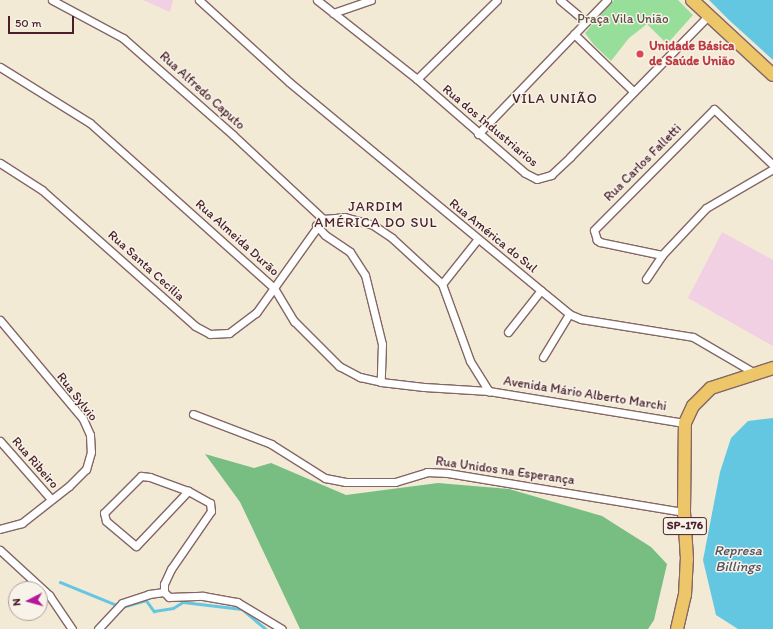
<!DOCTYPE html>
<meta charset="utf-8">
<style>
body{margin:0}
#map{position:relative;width:773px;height:629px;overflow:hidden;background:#f2ead5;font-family:Itim,sans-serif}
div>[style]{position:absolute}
.built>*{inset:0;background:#f1d0e4}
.green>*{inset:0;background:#96de99}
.forest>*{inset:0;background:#78bd81}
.water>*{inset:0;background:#64c7e2}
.stream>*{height:2.5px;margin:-1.25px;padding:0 1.25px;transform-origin:1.25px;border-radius:1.25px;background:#64c7e2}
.roads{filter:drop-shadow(1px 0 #856666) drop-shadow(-1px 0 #856666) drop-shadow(0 1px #856666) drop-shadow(0 -1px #856666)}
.street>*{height:7px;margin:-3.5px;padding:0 3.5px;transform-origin:3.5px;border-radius:3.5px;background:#fff}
.primary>*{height:12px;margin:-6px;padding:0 6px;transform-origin:6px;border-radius:6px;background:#ecc669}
.dots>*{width:11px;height:11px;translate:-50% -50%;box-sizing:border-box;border:2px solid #f7f3e8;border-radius:50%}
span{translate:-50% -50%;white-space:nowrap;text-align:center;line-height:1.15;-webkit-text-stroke:3px #f7f3e8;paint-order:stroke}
.shield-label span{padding:1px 3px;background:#f7f3e8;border:1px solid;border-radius:3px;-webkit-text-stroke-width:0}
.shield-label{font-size:12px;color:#4a1f2b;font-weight:700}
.park-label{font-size:13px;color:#5d4f46}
.health-label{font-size:13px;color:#be3a42;font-weight:700}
.left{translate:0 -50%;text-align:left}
.street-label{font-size:13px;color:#4a1f2b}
.neighbourhood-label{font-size:14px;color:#4a1f2b;letter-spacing:1px}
.water-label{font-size:14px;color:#525162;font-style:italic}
.north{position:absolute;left:8px;top:581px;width:40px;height:40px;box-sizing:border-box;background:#f7f3e8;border:1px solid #b29e9c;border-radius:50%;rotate:264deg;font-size:11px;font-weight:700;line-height:16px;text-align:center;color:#4a1f2b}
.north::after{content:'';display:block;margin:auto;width:14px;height:18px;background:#b5179e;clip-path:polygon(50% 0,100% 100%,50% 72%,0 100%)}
.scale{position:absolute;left:8px;top:16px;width:66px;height:18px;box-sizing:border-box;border:2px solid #4a1f2b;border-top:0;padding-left:5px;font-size:12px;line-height:14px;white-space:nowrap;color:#4a1f2b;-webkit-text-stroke:3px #f7f3e8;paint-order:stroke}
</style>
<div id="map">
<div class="built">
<i style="clip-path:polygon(143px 0,173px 0,170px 12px)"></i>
<i style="clip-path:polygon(722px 232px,773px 260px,773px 346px,688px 298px)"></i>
</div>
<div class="green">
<i style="clip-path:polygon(614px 0,678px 0,693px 15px,667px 44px,647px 24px,629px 38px,611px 61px,594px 45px,585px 33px)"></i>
</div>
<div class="forest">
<i style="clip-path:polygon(205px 454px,254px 468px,271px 463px,346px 495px,438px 483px,509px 489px,602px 516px,651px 547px,667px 564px,654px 620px,648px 629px,300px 629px,240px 502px)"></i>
</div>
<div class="water">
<i style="clip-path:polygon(709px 0,773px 0,773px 60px,729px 20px)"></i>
<i style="clip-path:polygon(773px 418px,773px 629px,738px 629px,716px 615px,703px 560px,720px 472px,731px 438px,748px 421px)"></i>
</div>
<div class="stream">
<i style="left:60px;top:582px;width:67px;rotate:22deg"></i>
<i style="left:122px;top:607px;width:25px;rotate:-16deg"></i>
<i style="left:146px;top:600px;width:14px;rotate:54deg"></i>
<i style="left:154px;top:611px;width:19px;rotate:-9deg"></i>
<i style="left:173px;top:608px;width:12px;rotate:-31deg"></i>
<i style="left:183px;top:602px;width:59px;rotate:6.8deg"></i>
<i style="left:242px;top:609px;width:31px;rotate:40deg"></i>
</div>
<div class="roads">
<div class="street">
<i style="left:52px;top:0;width:81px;rotate:28.2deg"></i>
<i style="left:123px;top:38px;width:147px;rotate:41.4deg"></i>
<i style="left:233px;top:135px;width:123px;rotate:43deg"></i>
<i style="left:199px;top:0;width:122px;rotate:42.3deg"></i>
<i style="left:289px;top:82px;width:364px;rotate:39.6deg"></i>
<i style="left:569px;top:314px;width:13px;rotate:23deg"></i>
<i style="left:581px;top:319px;width:113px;rotate:9.1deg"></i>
<i style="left:693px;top:337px;width:69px;rotate:30.3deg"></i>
<i style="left:317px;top:0;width:127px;rotate:38.3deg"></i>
<i style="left:417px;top:79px;width:143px;rotate:41deg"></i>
<i style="left:525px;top:173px;width:13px;rotate:27deg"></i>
<i style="left:537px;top:179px;width:15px;rotate:-16deg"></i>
<i style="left:551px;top:175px;width:26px;rotate:-43deg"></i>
<i style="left:570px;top:157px;width:199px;rotate:-45.6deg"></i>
<i style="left:560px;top:0;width:34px;rotate:40deg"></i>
<i style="left:333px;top:13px;width:40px;rotate:-18.9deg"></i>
<i style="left:574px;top:34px;width:83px;rotate:44deg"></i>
<i style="left:0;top:67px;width:106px;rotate:31.9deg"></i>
<i style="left:90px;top:123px;width:247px;rotate:41.9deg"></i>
<i style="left:274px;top:288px;width:39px;rotate:59deg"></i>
<i style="left:294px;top:321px;width:64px;rotate:45deg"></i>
<i style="left:339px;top:366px;width:24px;rotate:28deg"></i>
<i style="left:360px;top:377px;width:22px;rotate:13deg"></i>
<i style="left:381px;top:382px;width:43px;rotate:6.6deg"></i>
<i style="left:424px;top:387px;width:65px;rotate:3.5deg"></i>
<i style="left:489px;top:391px;width:199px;rotate:9.3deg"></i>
<i style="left:417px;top:79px;width:112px;rotate:-44.6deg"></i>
<i style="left:478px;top:134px;width:186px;rotate:-46.1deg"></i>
<i style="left:0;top:163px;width:50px;rotate:32.7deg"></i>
<i style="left:42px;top:190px;width:205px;rotate:41.6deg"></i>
<i style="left:195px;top:326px;width:17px;rotate:28deg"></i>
<i style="left:210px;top:334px;width:19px;rotate:-3deg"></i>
<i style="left:229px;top:333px;width:34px;rotate:-37deg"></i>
<i style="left:256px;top:313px;width:115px;rotate:-54.5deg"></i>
<i style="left:323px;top:219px;width:21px;rotate:-5deg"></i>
<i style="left:344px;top:217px;width:30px;rotate:15deg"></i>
<i style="left:373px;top:225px;width:23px;rotate:34deg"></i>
<i style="left:392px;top:238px;width:68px;rotate:42.6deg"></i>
<i style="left:442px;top:284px;width:82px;rotate:70deg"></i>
<i style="left:470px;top:361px;width:36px;rotate:58deg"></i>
<i style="left:316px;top:225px;width:13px;rotate:48deg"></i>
<i style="left:325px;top:235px;width:30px;rotate:34deg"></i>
<i style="left:350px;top:252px;width:27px;rotate:57deg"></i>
<i style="left:365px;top:275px;width:71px;rotate:76.2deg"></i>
<i style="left:382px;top:344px;width:38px;rotate:92deg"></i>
<i style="left:662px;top:255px;width:63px;rotate:-168.2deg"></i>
<i style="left:600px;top:242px;width:4px;rotate:-146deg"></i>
<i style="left:597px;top:240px;width:10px;rotate:-107deg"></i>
<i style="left:594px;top:230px;width:170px;rotate:-45.2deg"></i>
<i style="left:714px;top:109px;width:81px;rotate:43.5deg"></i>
<i style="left:646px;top:279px;width:29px;rotate:-56deg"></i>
<i style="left:662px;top:255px;width:64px;rotate:-46.9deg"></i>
<i style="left:706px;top:208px;width:78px;rotate:-30.2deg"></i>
<i style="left:442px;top:284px;width:56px;rotate:-51.5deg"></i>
<i style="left:0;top:320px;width:129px;rotate:50deg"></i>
<i style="left:83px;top:419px;width:17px;rotate:66deg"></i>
<i style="left:90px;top:435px;width:17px;rotate:87deg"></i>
<i style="left:91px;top:452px;width:18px;rotate:106deg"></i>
<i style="left:86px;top:469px;width:24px;rotate:135deg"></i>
<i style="left:69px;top:486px;width:60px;rotate:141.8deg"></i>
<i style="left:22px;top:523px;width:23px;rotate:165deg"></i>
<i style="left:508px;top:332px;width:53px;rotate:-51.8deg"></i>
<i style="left:543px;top:357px;width:50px;rotate:-58.8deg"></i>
<i style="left:193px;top:414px;width:84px;rotate:21deg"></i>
<i style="left:271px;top:444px;width:64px;rotate:32.2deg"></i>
<i style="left:325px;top:478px;width:21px;rotate:11deg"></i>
<i style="left:346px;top:482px;width:49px"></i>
<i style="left:395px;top:482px;width:34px;rotate:-17deg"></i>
<i style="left:427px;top:472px;width:21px;rotate:3deg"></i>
<i style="left:448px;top:473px;width:239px;rotate:9.4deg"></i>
<i style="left:0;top:441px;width:77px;rotate:48.7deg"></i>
<i style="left:0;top:550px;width:67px;rotate:42.6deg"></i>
<i style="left:49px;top:595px;width:41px;rotate:55.9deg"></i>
<i style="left:164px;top:592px;width:8px;rotate:-90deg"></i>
<i style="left:164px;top:584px;width:17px;rotate:-65deg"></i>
<i style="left:171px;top:569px;width:70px;rotate:-55.4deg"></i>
<i style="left:211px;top:511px;width:8px;rotate:-97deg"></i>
<i style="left:210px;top:503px;width:25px;rotate:-151deg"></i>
<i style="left:188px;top:491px;width:40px;rotate:-159.8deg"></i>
<i style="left:150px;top:477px;width:9px;rotate:-174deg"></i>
<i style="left:141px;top:476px;width:52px;rotate:135deg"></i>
<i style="left:104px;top:513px;width:8px;rotate:76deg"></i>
<i style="left:106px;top:521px;width:39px;rotate:40deg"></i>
<i style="left:136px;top:546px;width:76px;rotate:-46.6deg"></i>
<i style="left:164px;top:592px;width:7px;rotate:45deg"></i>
<i style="left:169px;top:597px;width:34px;rotate:-2deg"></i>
<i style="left:203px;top:596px;width:35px;rotate:10deg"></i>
<i style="left:237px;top:602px;width:52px;rotate:31deg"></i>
<i style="left:98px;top:629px;width:35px;rotate:-47deg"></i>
<i style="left:122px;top:603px;width:28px;rotate:-18deg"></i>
<i style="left:149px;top:594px;width:15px;rotate:-8deg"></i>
</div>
<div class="primary">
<i style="left:692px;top:0;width:110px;rotate:42.8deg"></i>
<i style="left:677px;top:629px;width:35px;rotate:-77deg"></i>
<i style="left:685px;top:595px;width:36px;rotate:-87deg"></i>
<i style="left:687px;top:559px;width:47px;rotate:-93.7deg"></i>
<i style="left:684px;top:512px;width:89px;rotate:-89.4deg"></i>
<i style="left:685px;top:423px;width:19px;rotate:-65deg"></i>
<i style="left:693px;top:406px;width:25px;rotate:-45deg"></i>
<i style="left:711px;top:388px;width:65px;rotate:-17.9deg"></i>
</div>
</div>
<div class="dots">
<i style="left:640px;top:54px;background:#e0444e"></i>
</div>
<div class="shield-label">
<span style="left:685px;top:526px">SP-176</span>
</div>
<div class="park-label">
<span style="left:623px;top:19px">Praça Vila União</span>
</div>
<div class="health-label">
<span class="left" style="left:649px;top:54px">Unidade Básica<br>de Saúde União</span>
</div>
<div class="street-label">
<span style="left:202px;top:91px;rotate:42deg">Rua Alfredo Caputo</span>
<span style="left:490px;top:126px;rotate:40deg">Rua dos Industriarios</span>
<span style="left:643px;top:163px;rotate:-45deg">Rua Carlos Falletti</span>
<span style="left:493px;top:236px;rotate:39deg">Rua América do Sul</span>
<span style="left:237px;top:238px;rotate:42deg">Rua Almeida Durão</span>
<span style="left:146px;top:266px;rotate:42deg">Rua Santa Cecília</span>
<span style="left:585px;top:394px;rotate:9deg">Avenida Mário Alberto Marchi</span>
<span style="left:77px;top:397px;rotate:52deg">Rua Sylvio</span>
<span style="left:35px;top:463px;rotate:49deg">Rua Ribeiro</span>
<span style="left:505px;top:471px;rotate:8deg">Rua Unidos na Esperança</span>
</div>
<div class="neighbourhood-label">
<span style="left:555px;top:99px">VILA UNIÃO</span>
<span style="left:376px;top:215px">JARDIM<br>AMÉRICA DO SUL</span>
</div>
<div class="water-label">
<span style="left:738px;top:559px">Represa<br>Billings</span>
</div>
<div class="north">N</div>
<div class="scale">50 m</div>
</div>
